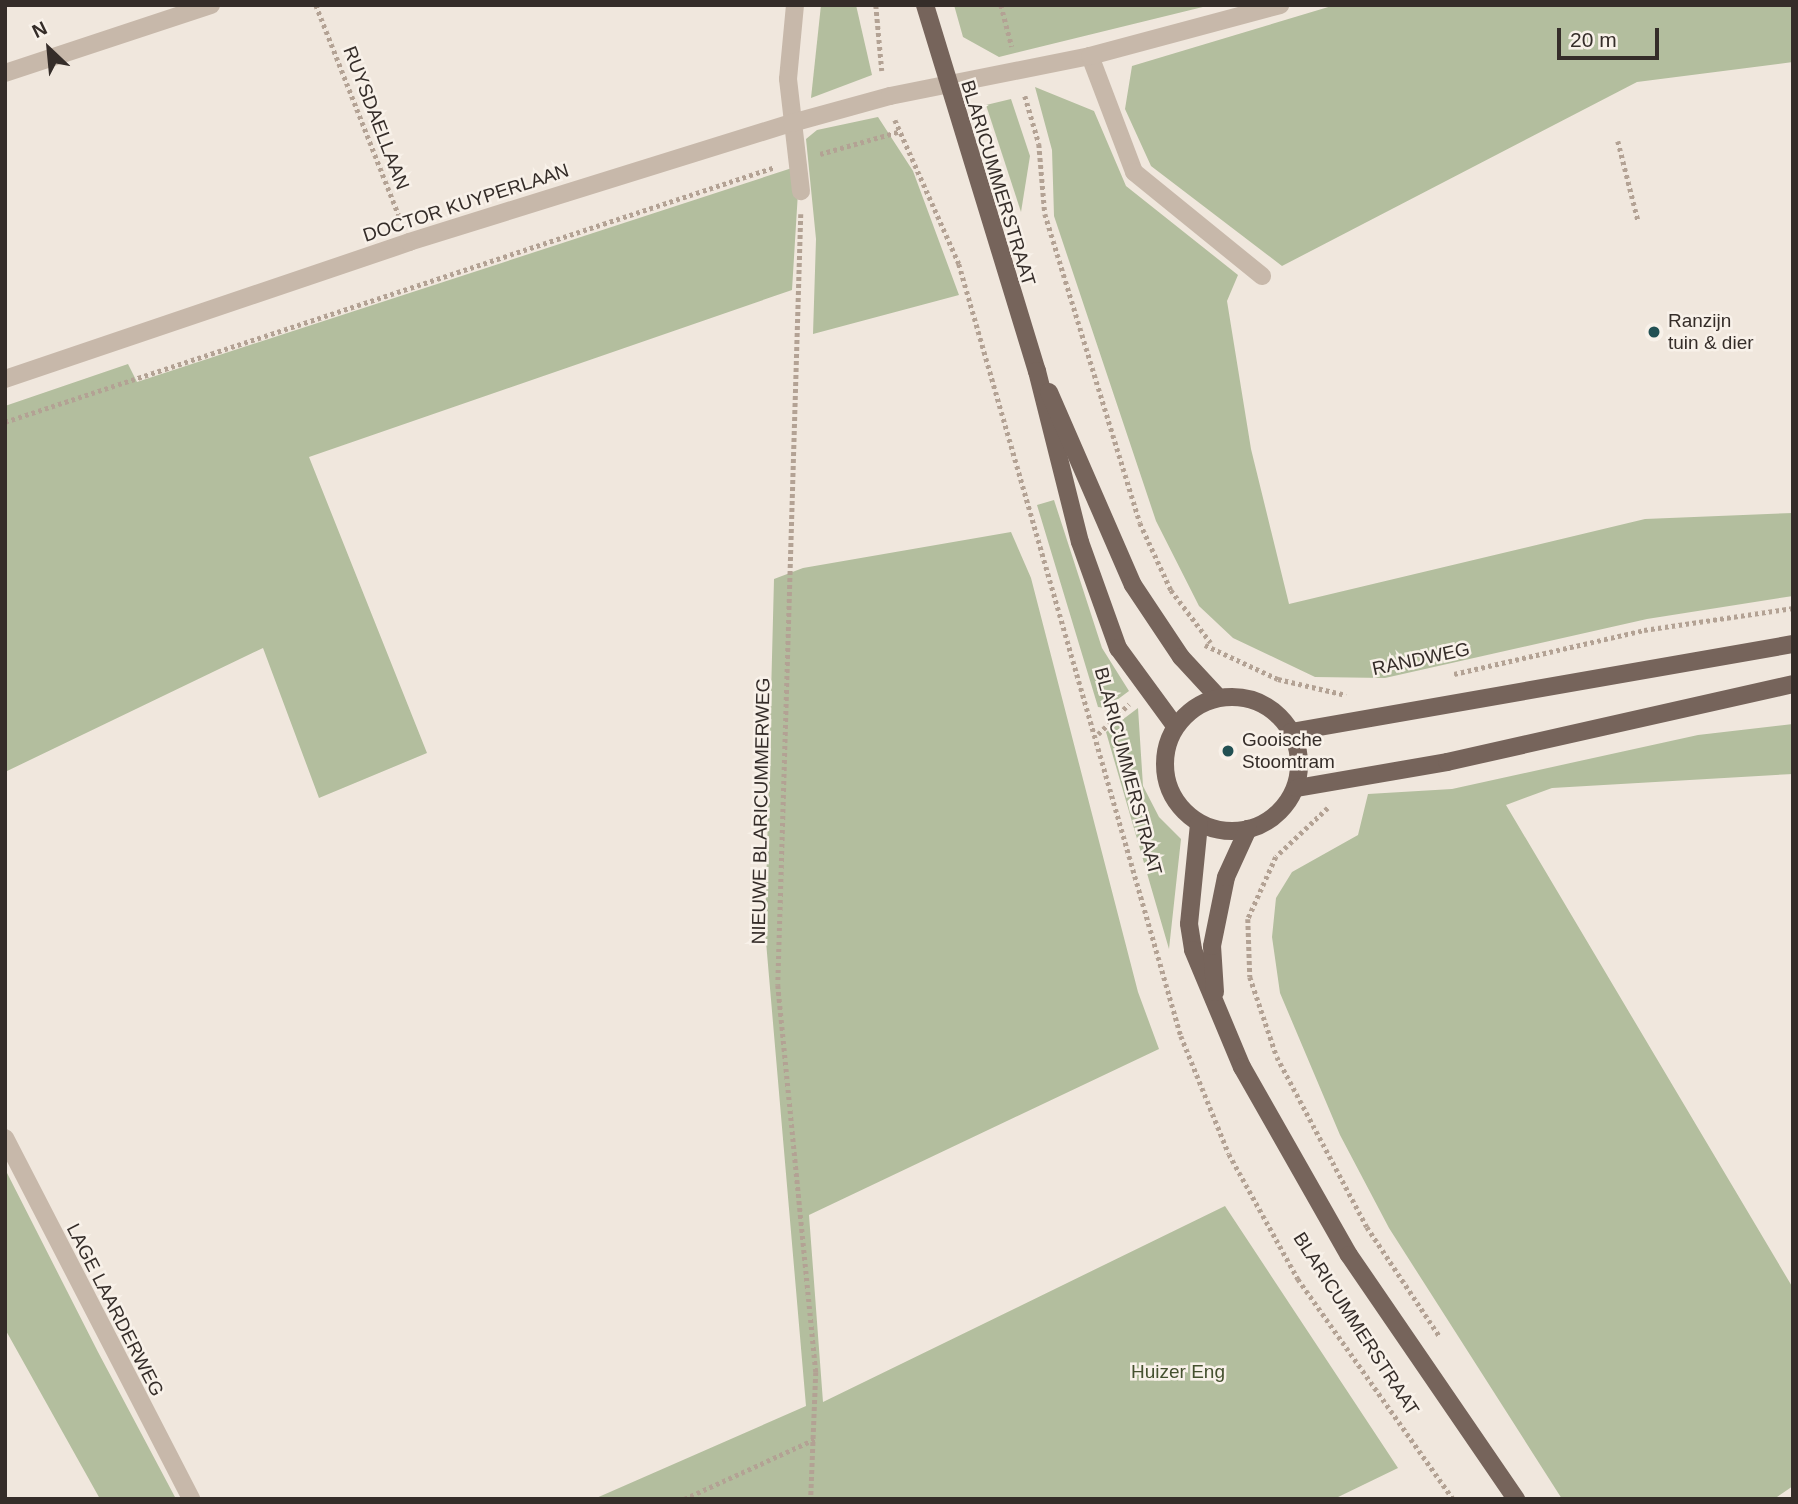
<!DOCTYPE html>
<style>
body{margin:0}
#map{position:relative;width:1798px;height:1504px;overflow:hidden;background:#f0e7dd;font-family:Helvetica,sans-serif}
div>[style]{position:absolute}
.green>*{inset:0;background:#b3be9e}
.path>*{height:4.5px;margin-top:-2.25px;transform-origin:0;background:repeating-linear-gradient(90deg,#b3a294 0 3.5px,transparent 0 7px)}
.minor>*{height:18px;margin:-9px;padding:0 9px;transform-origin:9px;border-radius:9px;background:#c7b8aa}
.major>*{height:18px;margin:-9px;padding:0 9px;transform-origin:9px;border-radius:9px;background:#76645b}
.major>.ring{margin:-9px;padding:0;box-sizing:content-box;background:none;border:18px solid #76645b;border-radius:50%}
.dots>*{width:19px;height:19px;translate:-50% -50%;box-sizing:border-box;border:4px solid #f8f1e9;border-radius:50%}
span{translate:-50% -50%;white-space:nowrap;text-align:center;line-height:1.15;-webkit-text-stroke:5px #f8f1e9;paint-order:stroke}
.street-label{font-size:19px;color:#352d29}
.poi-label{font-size:19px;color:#352d29}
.left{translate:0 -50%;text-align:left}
.park-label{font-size:19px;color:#45512f}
.frame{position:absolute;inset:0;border:7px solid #352d29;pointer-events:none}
.north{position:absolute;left:14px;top:14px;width:70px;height:70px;-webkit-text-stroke:5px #f8f1e9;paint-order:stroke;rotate:334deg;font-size:19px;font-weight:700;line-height:28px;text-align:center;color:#352d29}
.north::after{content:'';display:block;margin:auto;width:24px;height:32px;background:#352d29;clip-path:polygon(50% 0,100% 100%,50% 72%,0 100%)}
.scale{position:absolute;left:1557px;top:28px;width:102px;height:32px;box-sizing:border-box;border:4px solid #352d29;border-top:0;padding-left:9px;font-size:21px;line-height:24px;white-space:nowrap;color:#352d29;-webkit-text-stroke:5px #f8f1e9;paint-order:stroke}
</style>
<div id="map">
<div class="green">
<i style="clip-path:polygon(821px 5px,856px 5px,872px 75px,811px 98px)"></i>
<i style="clip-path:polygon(954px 5px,1040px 6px,1211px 5px,999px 57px,963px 37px)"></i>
<i style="clip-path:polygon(1335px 5px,1793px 5px,1793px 62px,1637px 82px,1282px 266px,1151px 166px,1125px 109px,1132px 66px)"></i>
<i style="clip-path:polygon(1035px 87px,1094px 111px,1126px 186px,1238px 275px,1227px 301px,1251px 449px,1289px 604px,1645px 519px,1793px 513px,1793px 596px,1647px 619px,1385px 678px,1315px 677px,1233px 638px,1199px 606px,1156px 521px,1054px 216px,1052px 150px)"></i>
<i style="clip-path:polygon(1011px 99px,1030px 156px,1021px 212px,986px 105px)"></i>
<i style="clip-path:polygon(878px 117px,913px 171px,959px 295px,813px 334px,816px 239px,806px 139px,817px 130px)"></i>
<i style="clip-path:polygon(792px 168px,798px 192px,792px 290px,309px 457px,427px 753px,319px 798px,263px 648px,5px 772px,5px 406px,128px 364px,137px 382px)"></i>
<i style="clip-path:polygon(1054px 500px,1102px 648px,1129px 691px,1106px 708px,1098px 707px,1037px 505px)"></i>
<i style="clip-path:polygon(1011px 532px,1031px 578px,1138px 992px,1159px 1049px,809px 1215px,823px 1402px,1225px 1206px,1398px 1468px,1334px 1499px,594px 1499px,806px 1406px,765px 930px,774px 579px,803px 568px)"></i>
<i style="clip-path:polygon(1138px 708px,1143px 786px,1159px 817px,1181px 839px,1169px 949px,1106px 732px)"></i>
<i style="clip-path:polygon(1793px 724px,1793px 774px,1552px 788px,1506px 805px,1793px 1288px,1793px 1486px,1774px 1499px,1562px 1499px,1389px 1228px,1340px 1135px,1280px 993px,1272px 937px,1276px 898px,1292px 872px,1358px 835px,1368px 794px,1452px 789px,1698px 735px)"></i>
<i style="clip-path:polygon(5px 1169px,98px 1352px,176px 1499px,100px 1499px,5px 1329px)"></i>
</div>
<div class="path">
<i style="left:316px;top:5px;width:229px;rotate:68.5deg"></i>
<i style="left:876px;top:5px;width:66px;rotate:84.8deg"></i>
<i style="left:1001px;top:5px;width:43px;rotate:75.3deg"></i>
<i style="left:1025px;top:96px;width:50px;rotate:73.7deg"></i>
<i style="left:1039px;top:144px;width:70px;rotate:85.1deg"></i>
<i style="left:1045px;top:214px;width:323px;rotate:72.9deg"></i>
<i style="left:1140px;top:523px;width:74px;rotate:65.2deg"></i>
<i style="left:1171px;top:590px;width:66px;rotate:53deg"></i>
<i style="left:895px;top:120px;width:158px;rotate:66deg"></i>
<i style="left:959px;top:264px;width:803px;rotate:73.96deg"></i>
<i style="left:1181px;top:1036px;width:127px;rotate:67.9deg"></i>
<i style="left:1229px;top:1154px;width:143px;rotate:61.1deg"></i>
<i style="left:1298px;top:1279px;width:269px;rotate:54.8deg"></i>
<i style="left:1618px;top:141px;width:81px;rotate:75.8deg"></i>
<i style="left:820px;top:154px;width:81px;rotate:-15.8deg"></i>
<i style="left:801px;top:214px;width:771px;rotate:91.71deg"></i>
<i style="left:778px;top:985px;width:389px;rotate:84.4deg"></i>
<i style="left:816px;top:1372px;width:127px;rotate:92.3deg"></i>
<i style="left:5px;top:422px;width:811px;rotate:-18.32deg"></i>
<i style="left:1205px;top:645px;width:81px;rotate:25deg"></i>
<i style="left:1278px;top:679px;width:70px;rotate:13.2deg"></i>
<i style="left:1454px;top:674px;width:195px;rotate:-13deg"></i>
<i style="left:1644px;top:630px;width:151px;rotate:-8.4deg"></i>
<i style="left:1098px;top:734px;width:43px;rotate:-44.1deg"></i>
<i style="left:1328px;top:808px;width:71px;rotate:136.7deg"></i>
<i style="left:1276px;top:857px;width:68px;rotate:114.3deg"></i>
<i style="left:1248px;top:919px;width:58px;rotate:88deg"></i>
<i style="left:1250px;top:977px;width:84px;rotate:71.4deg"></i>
<i style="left:1277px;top:1057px;width:192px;rotate:62.1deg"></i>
<i style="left:1367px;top:1227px;width:132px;rotate:56.4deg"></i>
<i style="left:684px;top:1499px;width:146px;rotate:-24.6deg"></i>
</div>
<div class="minor">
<i style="left:795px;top:5px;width:74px;rotate:95.4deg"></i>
<i style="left:788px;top:79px;width:113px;rotate:83.4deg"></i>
<i style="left:1090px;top:56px;width:124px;rotate:69.2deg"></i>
<i style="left:1134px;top:172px;width:165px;rotate:39.1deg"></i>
<i style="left:5px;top:73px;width:217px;rotate:-18.3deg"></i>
<i style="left:5px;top:379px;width:427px;rotate:-18.7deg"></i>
<i style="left:409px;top:242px;width:401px;rotate:-17.3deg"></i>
<i style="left:792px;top:123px;width:102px;rotate:-15.4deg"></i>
<i style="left:890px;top:96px;width:204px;rotate:-11.3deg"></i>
<i style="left:1090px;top:56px;width:197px;rotate:-15deg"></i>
<i style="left:5px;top:1138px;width:406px;rotate:62.7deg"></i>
</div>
<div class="major">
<i style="left:925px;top:5px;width:383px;rotate:73deg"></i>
<i style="left:1037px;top:371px;width:176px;rotate:75.9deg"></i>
<i style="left:1080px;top:542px;width:113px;rotate:70.3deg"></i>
<i style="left:1118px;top:648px;width:97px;rotate:53.8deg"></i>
<i style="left:1049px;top:392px;width:210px;rotate:66.5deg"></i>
<i style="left:1133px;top:585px;width:87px;rotate:56.3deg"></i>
<i style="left:1181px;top:657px;width:54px;rotate:47.2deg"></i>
<i class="ring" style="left:1165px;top:697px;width:116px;height:116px"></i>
<i style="left:1291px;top:732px;width:510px;rotate:-9.94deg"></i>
<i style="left:1297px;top:788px;width:152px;rotate:-9.8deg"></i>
<i style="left:1447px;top:762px;width:355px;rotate:-12.7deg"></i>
<i style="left:1199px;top:824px;width:100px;rotate:95.7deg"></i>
<i style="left:1189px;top:924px;width:26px;rotate:81deg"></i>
<i style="left:1193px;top:950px;width:127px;rotate:67.3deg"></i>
<i style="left:1242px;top:1067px;width:216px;rotate:60.4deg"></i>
<i style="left:1349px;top:1255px;width:296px;rotate:55.6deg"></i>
<i style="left:1215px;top:992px;width:46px;rotate:-93.7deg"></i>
<i style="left:1212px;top:946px;width:70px;rotate:-78.5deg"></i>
<i style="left:1226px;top:877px;width:53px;rotate:-65.4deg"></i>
</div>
<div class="dots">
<i style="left:1654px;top:332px;background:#225053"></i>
<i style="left:1228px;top:751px;background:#225053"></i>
</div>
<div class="street-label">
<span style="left:376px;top:118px;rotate:69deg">RUYSDAELLAAN</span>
<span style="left:998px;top:183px;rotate:73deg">BLARICUMMERSTRAAT</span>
<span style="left:466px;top:203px;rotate:-18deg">DOCTOR KUYPERLAAN</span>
<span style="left:1421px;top:659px;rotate:-12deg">RANDWEG</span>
<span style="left:1128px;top:771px;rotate:75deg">BLARICUMMERSTRAAT</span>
<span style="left:761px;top:811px;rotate:-89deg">NIEUWE BLARICUMMERWEG</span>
<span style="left:115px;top:1310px;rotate:63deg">LAGE LAARDERWEG</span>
<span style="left:1356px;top:1324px;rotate:57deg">BLARICUMMERSTRAAT</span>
</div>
<div class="poi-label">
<span class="left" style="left:1668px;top:332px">Ranzijn<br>tuin &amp; dier</span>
<span class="left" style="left:1242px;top:751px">Gooische<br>Stoomtram</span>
</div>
<div class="park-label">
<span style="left:1178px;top:1372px">Huizer Eng</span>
</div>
<div class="frame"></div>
<div class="north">N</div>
<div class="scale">20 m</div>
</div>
